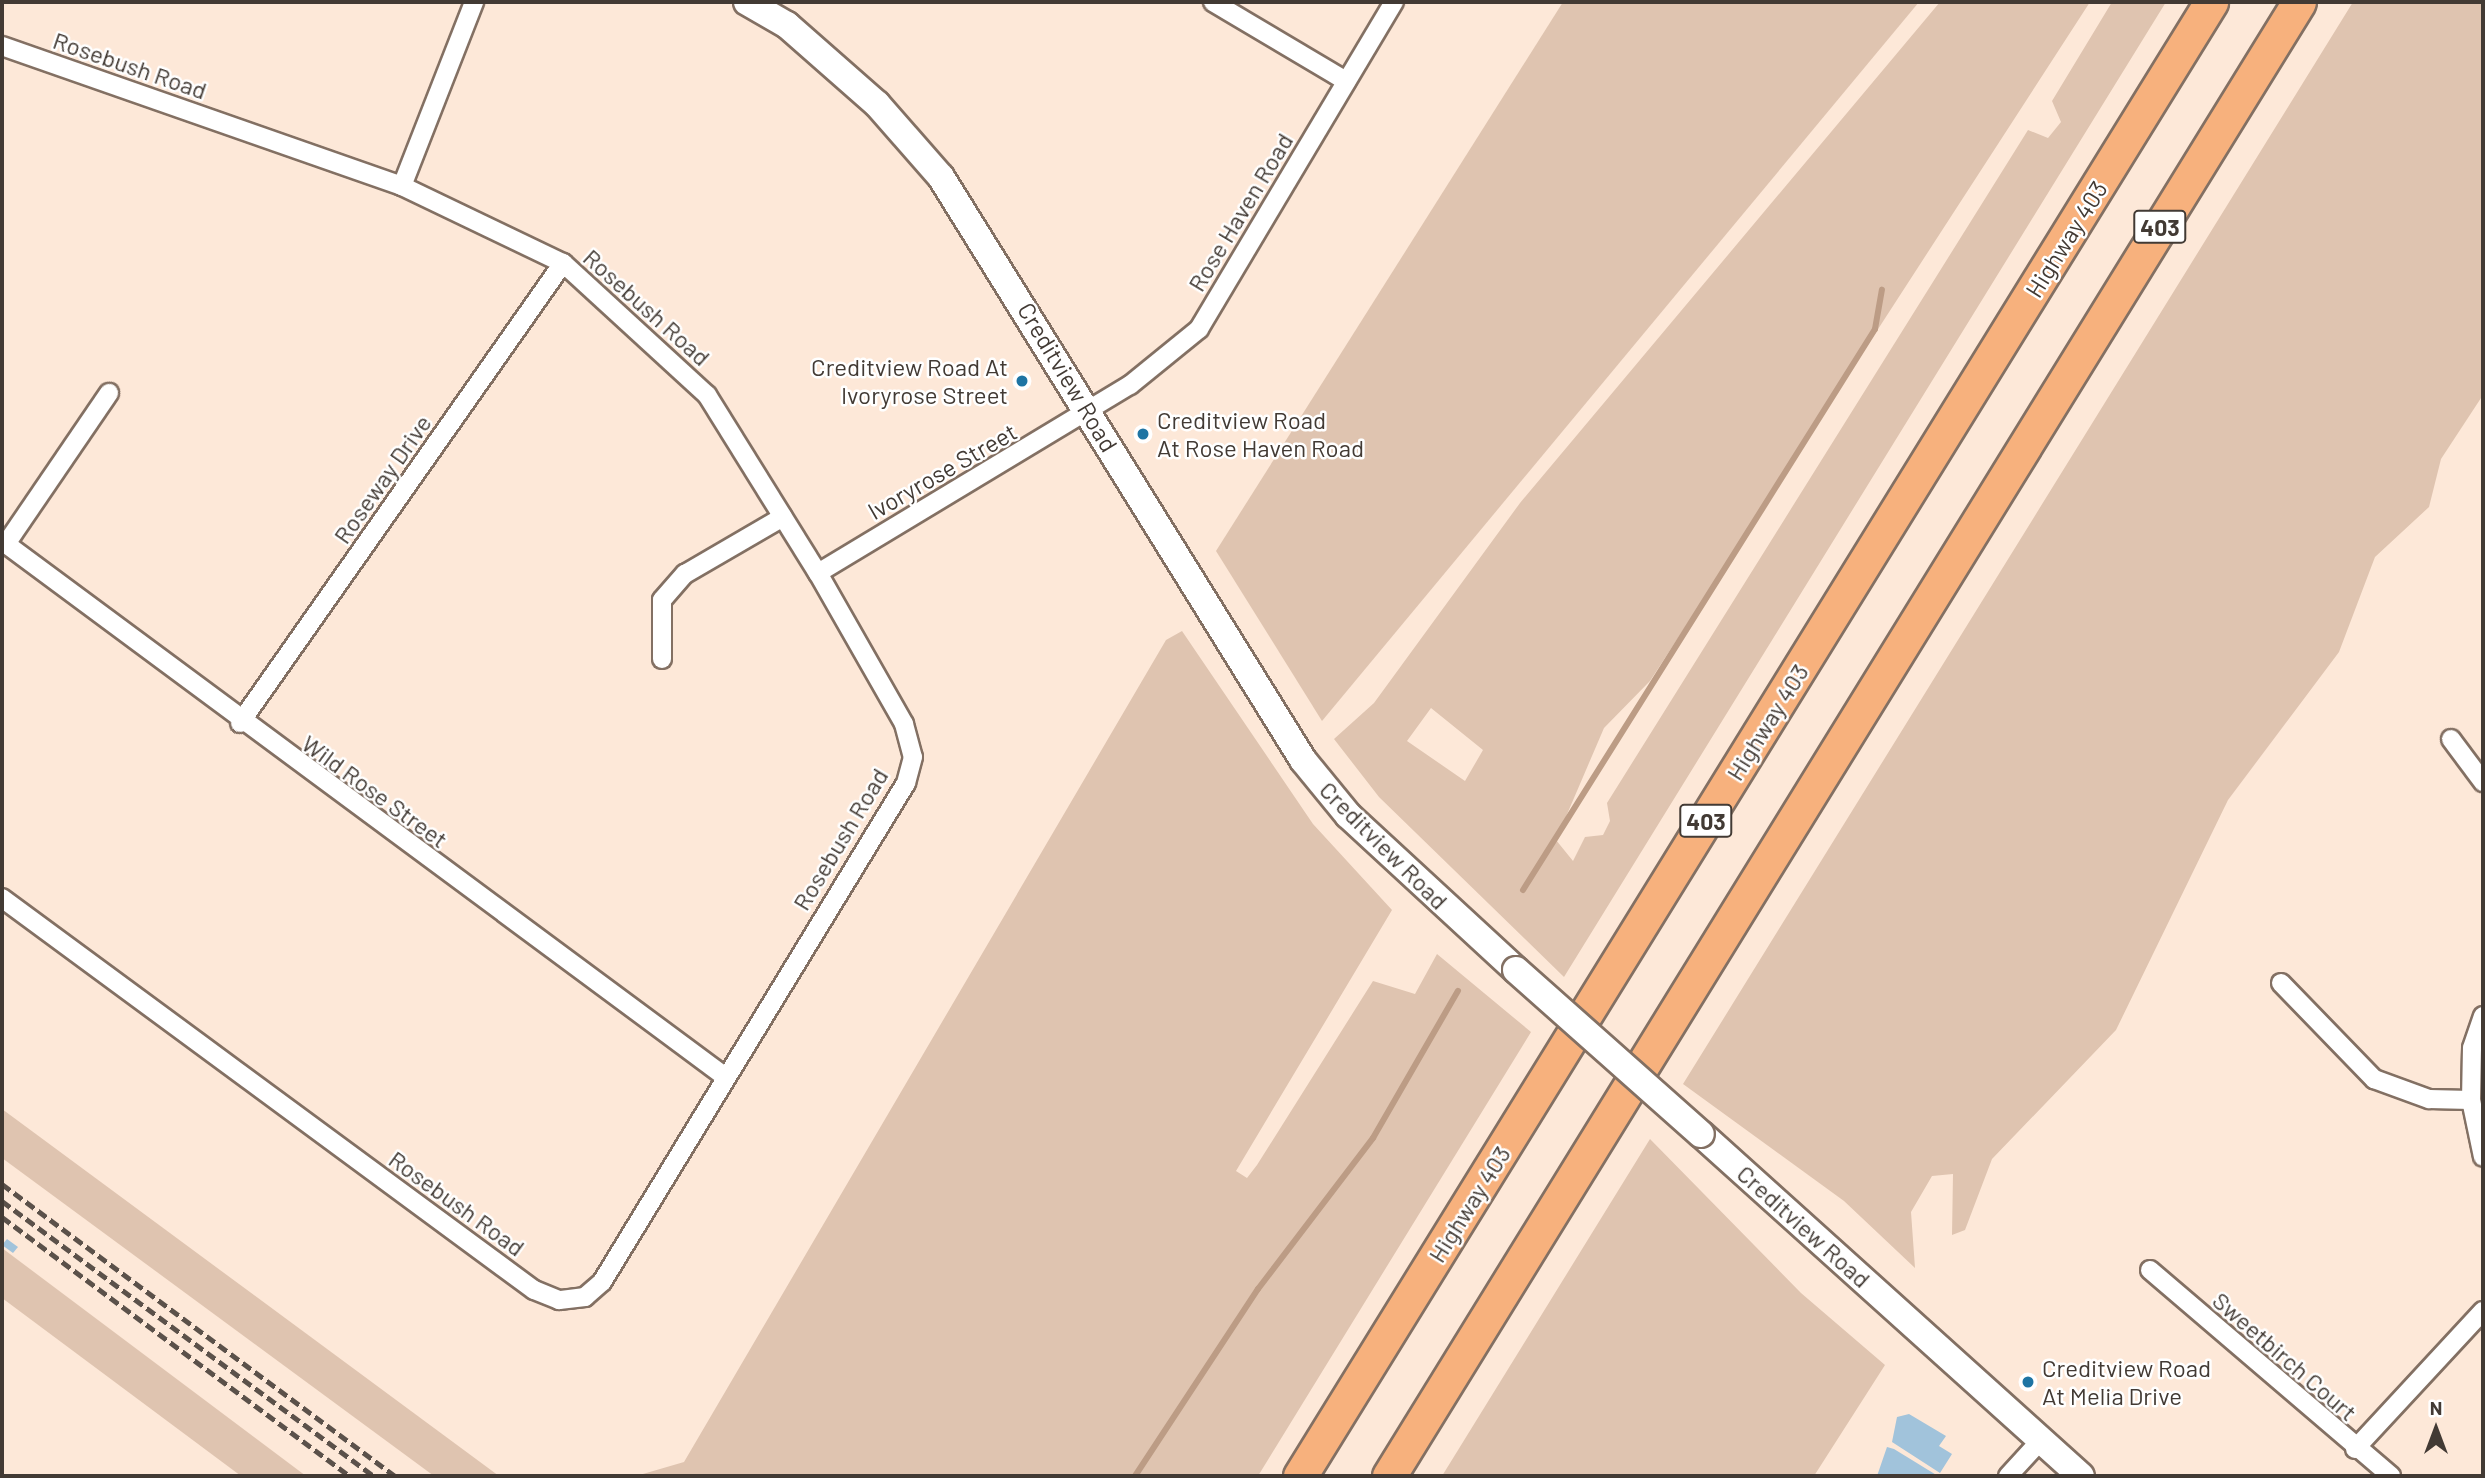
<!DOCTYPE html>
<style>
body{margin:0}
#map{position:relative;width:2485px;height:1478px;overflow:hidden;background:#fde8d8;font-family:Barlow,sans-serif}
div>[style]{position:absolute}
.green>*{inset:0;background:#dfc4b0}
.stream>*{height:6px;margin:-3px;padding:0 3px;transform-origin:3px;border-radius:3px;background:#bc9c85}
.building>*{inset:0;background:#a1c3db}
.roads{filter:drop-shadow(2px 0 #837063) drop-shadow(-2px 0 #837063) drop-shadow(0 2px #837063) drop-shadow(0 -2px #837063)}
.minor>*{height:18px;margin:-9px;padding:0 9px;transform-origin:9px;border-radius:9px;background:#fff}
.secondary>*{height:26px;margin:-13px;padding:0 13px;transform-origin:13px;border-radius:13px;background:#fff}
.motorway>*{height:33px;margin:-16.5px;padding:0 16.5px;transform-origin:16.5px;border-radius:16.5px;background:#f7b17d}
.rail>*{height:5px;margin-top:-2.5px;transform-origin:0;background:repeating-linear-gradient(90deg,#5b514a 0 10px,transparent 0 15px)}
.bridges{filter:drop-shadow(2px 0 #837063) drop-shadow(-2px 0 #837063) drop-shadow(0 2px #837063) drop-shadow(0 -2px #837063)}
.secondary-bridge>*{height:26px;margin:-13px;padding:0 13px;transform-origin:13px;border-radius:13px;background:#fff}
.dots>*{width:19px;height:19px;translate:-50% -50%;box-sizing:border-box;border:4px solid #fff;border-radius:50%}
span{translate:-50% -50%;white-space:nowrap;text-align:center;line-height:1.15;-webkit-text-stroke:5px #fff;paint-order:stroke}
.shield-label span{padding:2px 5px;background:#fff;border:2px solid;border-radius:5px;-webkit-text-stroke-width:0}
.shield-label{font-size:23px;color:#423a34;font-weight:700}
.street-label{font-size:24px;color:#423a34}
.poi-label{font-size:24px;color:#423a34}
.right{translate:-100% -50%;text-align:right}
.left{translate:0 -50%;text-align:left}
.frame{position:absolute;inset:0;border:4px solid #423a34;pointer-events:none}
.north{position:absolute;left:2401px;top:1394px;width:70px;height:70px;-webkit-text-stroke:5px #fff;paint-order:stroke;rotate:0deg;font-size:19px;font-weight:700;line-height:28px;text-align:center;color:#423a34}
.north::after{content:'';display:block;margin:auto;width:24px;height:32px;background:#423a34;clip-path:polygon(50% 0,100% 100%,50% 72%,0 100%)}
</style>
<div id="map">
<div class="green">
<i style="clip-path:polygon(1563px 2px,1919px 2px,1322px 721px,1216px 551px)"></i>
<i style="clip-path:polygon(evenodd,1940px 2px,2090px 2px,1650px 681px,1604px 728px,1556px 840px,1573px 861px,1585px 837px,1603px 835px,1610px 821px,1607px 803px,2028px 130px,2048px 138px,2061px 122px,2052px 101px,2112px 2px,2166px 2px,1564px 977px,1379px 797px,1334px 739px,1374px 703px,1520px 503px,1940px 2px,1431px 708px,1483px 750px,1465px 781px,1407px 741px,1431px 708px)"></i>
<i style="clip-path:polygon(2353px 2px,2483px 2px,2483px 395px,2441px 459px,2429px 507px,2375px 557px,2339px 652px,2228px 800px,2116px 1030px,1992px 1159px,1965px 1230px,1952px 1235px,1953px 1174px,1932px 1176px,1911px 1212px,1915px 1268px,1844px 1201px,1683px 1084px)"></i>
<i style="clip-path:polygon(1182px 631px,1313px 824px,1392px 910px,1236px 1171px,1247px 1178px,1257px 1165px,1373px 981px,1415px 994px,1437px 954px,1531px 1032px,1258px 1476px,636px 1476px,684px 1462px,1166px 640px)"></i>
<i style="clip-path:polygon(2px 1109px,499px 1476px,434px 1476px,2px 1158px)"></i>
<i style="clip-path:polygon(1650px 1139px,1801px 1293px,1885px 1365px,1814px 1476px,1442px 1476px)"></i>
<i style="clip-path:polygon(2px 1248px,306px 1476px,241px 1476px,2px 1298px)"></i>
</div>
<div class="stream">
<i style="left:1523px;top:890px;width:662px;rotate:-57.89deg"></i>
<i style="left:1875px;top:329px;width:40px;rotate:-80deg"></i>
<i style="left:1135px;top:1476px;width:224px;rotate:-56.7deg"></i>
<i style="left:1258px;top:1289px;width:190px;rotate:-52.7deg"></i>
<i style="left:1373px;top:1138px;width:170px;rotate:-60deg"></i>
</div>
<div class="building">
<i style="clip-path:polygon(7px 1239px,18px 1247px,13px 1253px,2px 1245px)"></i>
<i style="clip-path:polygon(1909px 1414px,1946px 1436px,1939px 1446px,1952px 1454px,1940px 1473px,1892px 1442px,1897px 1417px)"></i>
<i style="clip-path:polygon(1887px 1447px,1894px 1449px,1938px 1476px,1877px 1476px)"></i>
</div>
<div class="roads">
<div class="minor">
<i style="left:1213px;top:2px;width:155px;rotate:30.7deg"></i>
<i style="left:2px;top:46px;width:424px;rotate:19.3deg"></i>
<i style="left:402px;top:186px;width:178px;rotate:25.6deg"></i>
<i style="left:563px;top:263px;width:195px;rotate:42.5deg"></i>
<i style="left:707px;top:395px;width:210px;rotate:58.1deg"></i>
<i style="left:818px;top:573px;width:174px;rotate:60.3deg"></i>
<i style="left:904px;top:724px;width:34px;rotate:75deg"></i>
<i style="left:913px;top:757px;width:27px;rotate:105deg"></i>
<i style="left:906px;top:783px;width:584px;rotate:121.35deg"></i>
<i style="left:602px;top:1282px;width:23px;rotate:139deg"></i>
<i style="left:585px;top:1297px;width:26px;rotate:173deg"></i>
<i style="left:559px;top:1300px;width:27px;rotate:-158deg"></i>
<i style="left:534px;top:1290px;width:661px;rotate:-143.62deg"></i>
<i style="left:402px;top:186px;width:198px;rotate:-68.6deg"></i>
<i style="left:2px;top:541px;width:897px;rotate:36.53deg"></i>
<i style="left:6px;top:544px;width:183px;rotate:-55.7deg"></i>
<i style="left:818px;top:573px;width:364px;rotate:-31.1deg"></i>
<i style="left:1130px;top:385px;width:89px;rotate:-39.1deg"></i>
<i style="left:1199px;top:329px;width:381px;rotate:-59.2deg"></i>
<i style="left:662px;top:659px;width:59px;rotate:-90deg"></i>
<i style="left:662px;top:600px;width:35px;rotate:-49deg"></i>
<i style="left:685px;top:574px;width:113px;rotate:-30.2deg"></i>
<i style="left:240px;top:723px;width:562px;rotate:-54.92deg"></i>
<i style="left:2451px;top:739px;width:54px;rotate:53.3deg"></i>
<i style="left:2281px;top:983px;width:134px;rotate:45.9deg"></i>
<i style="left:2374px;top:1079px;width:59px;rotate:20deg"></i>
<i style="left:2429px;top:1099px;width:42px;rotate:1.4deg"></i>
<i style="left:2483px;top:1016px;width:34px;rotate:109deg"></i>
<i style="left:2472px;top:1048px;width:52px;rotate:91.1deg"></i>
<i style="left:2471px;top:1100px;width:58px;rotate:78.1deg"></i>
<i style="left:2150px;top:1270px;width:317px;rotate:40.5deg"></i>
<i style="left:2355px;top:1449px;width:188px;rotate:-47.2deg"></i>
<i style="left:2008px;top:1476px;width:50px;rotate:-47.4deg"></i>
</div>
<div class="secondary">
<i style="left:747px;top:2px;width:46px;rotate:29.9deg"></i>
<i style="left:787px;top:25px;width:120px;rotate:41.3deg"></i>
<i style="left:877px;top:104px;width:97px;rotate:48.8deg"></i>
<i style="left:941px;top:177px;width:686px;rotate:58.16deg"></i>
<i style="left:1303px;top:760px;width:71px;rotate:50.7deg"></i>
<i style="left:1348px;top:815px;width:229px;rotate:42.7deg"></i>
<i style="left:1701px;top:1134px;width:511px;rotate:41.99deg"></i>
</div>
<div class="motorway">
<i style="left:1300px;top:1476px;width:1733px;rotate:-58.28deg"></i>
<i style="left:1389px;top:1476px;width:1732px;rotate:-58.31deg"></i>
</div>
</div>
<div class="rail">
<i style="left:2px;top:1184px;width:490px;rotate:36.6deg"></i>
<i style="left:2px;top:1201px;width:462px;rotate:36.5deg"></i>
<i style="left:2px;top:1217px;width:434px;rotate:36.7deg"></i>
</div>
<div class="bridges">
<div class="secondary-bridge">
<i style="left:1516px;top:970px;width:247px;rotate:41.6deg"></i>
</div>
</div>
<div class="dots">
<i style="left:1022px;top:381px;background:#1e74a3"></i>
<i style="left:1143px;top:434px;background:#1e74a3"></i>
<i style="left:2028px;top:1382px;background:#1e74a3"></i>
</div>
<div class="shield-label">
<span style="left:2160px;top:227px">403</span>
<span style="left:1706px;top:821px">403</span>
</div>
<div class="street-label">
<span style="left:130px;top:65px;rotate:19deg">Rosebush Road</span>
<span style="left:1240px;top:212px;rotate:-59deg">Rose Haven Road</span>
<span style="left:2066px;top:239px;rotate:-58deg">Highway 403</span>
<span style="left:647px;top:307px;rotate:42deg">Rosebush Road</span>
<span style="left:1068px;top:377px;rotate:59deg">Creditview Road</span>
<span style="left:942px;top:471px;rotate:-30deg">Ivoryrose Street</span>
<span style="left:382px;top:479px;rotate:-55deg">Roseway Drive</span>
<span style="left:1767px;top:722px;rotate:-58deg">Highway 403</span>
<span style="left:375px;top:791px;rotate:36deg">Wild Rose Street</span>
<span style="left:840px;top:839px;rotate:-59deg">Rosebush Road</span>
<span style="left:1384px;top:845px;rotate:45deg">Creditview Road</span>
<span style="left:457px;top:1203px;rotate:36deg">Rosebush Road</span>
<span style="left:1469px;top:1204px;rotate:-58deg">Highway 403</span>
<span style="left:1804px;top:1226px;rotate:42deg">Creditview Road</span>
<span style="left:2285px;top:1356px;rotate:41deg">Sweetbirch Court</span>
</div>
<div class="poi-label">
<span class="right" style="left:1008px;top:381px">Creditview Road At<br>Ivoryrose Street</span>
<span class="left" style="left:1157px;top:434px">Creditview Road<br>At Rose Haven Road</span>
<span class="left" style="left:2042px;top:1382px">Creditview Road<br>At Melia Drive</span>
</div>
<div class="frame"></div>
<div class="north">N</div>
</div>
